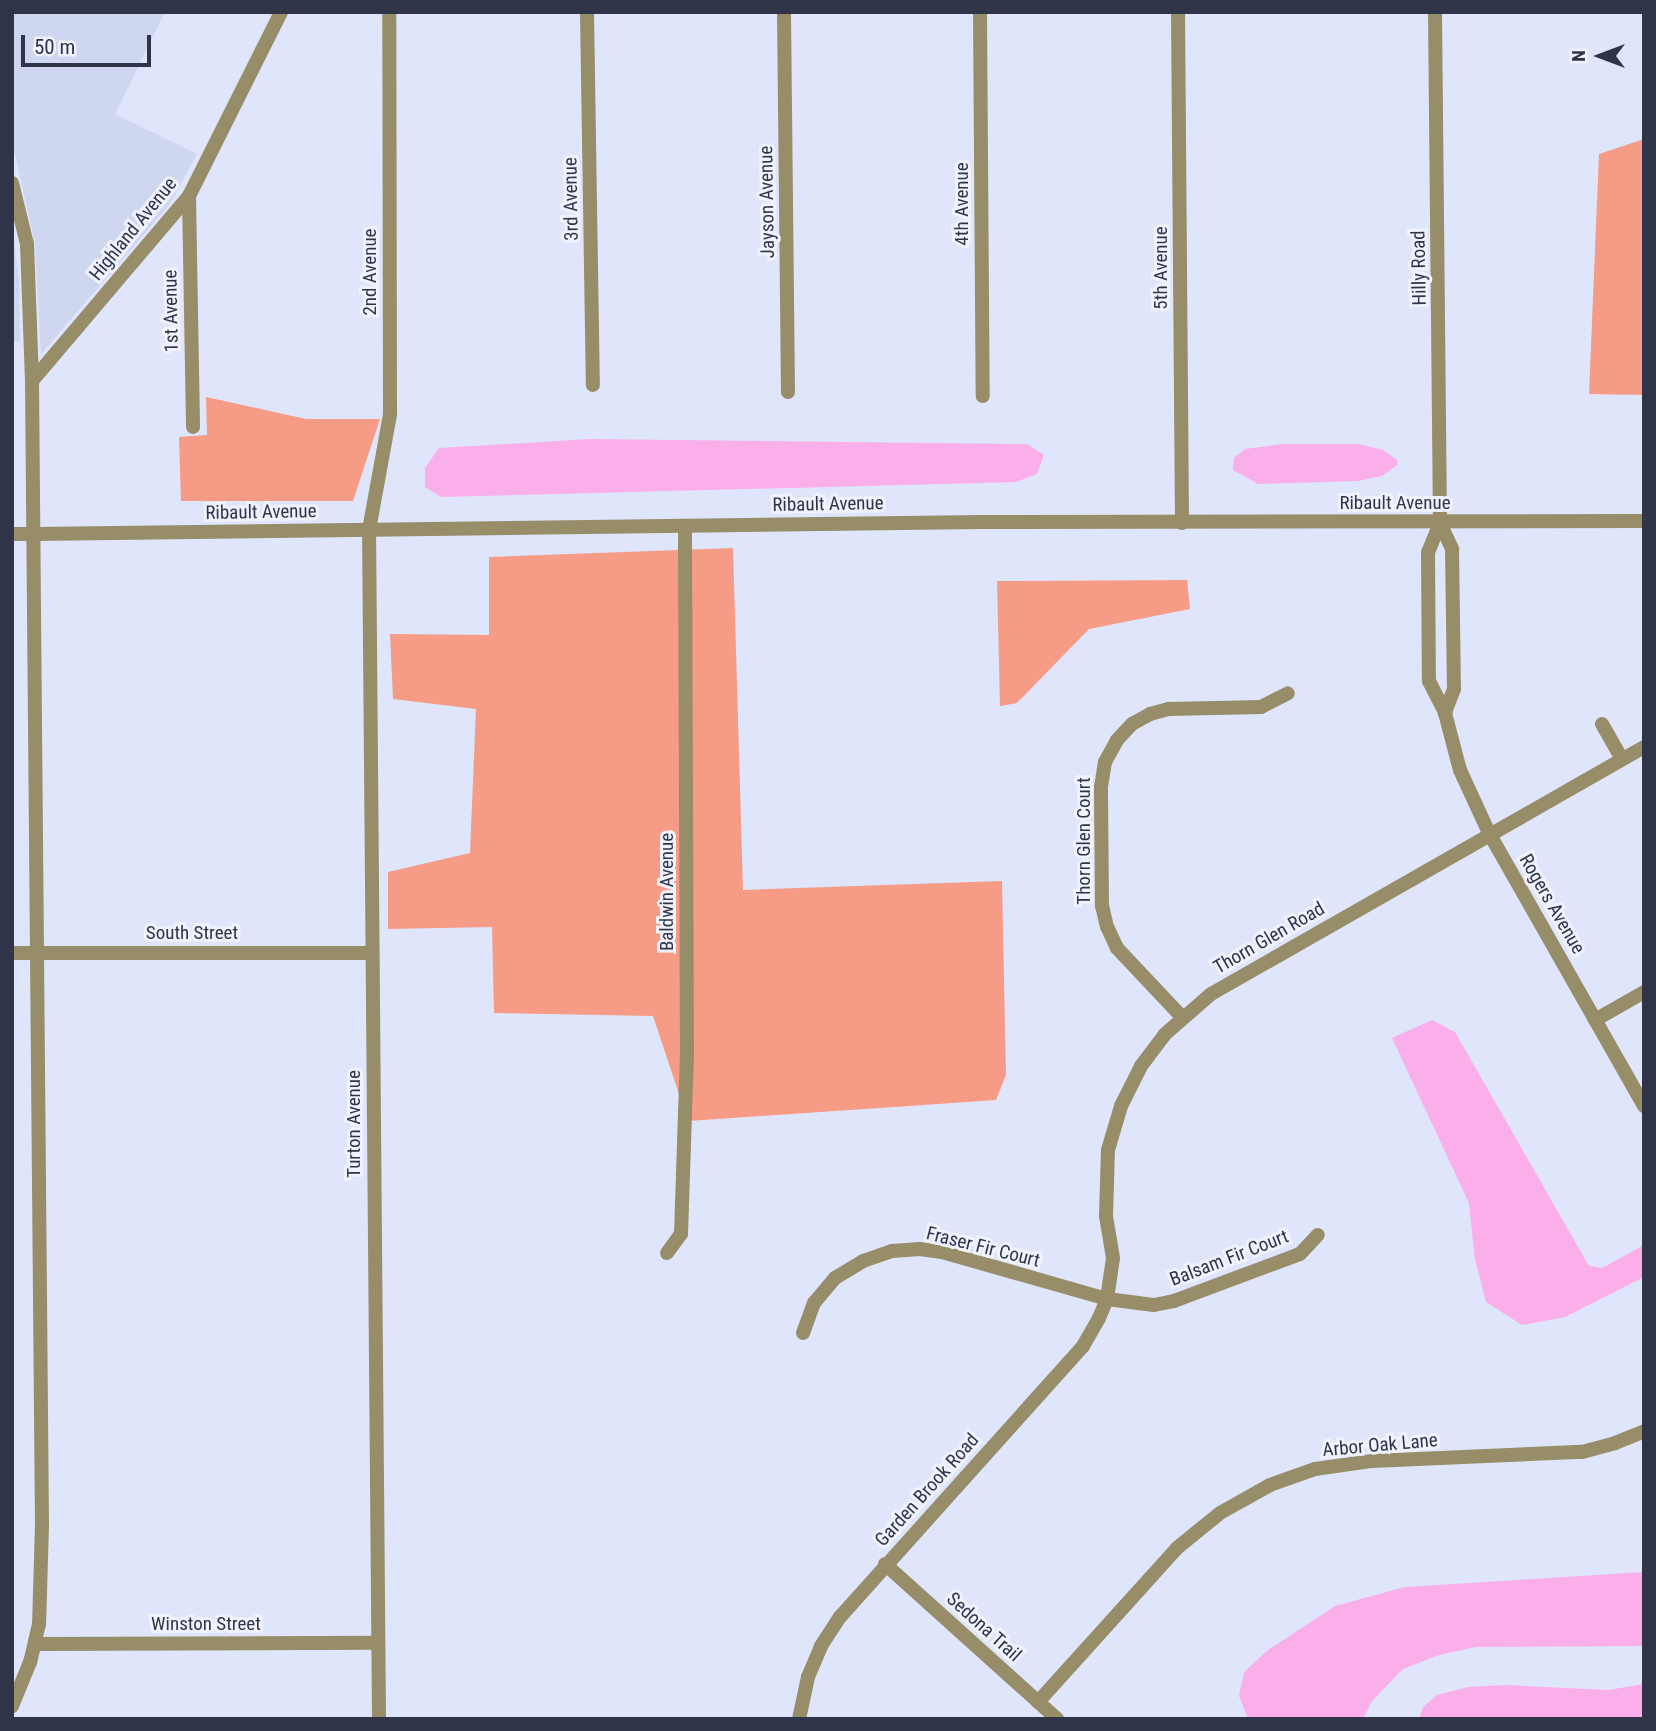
<!DOCTYPE html>
<style>
body{margin:0}
#map{position:relative;width:1656px;height:1731px;overflow:hidden;background:#dfe5fb;font-family:"Roboto Condensed",sans-serif}
div>[style]{position:absolute}
.built>*{inset:0;background:#cfd6ef}
.forest>*{inset:0;background:#f69b85}
.water>*{inset:0;background:#faafea}
.minor>*{height:14px;margin:-7px;padding:0 7px;transform-origin:7px;border-radius:7px;background:#978d69}
.tertiary>*{height:14px;margin:-7px;padding:0 7px;transform-origin:7px;border-radius:7px;background:#978d69}
span{translate:-50% -50%;white-space:nowrap;text-align:center;line-height:1.15;-webkit-text-stroke:6px #f0f3fe;paint-order:stroke}
.street-label{font-size:19px;color:#2f3449}
.frame{position:absolute;inset:0;border:14px solid #2f3449;pointer-events:none}
.north{position:absolute;left:1565px;top:21px;width:70px;height:70px;-webkit-text-stroke:5px #f0f3fe;paint-order:stroke;rotate:270deg;font-size:19px;font-weight:700;line-height:28px;text-align:center;color:#2f3449}
.north::after{content:'';display:block;margin:auto;width:24px;height:32px;background:#2f3449;clip-path:polygon(50% 0,100% 100%,50% 72%,0 100%)}
.scale{position:absolute;left:21px;top:35px;width:130px;height:32px;box-sizing:border-box;border:4px solid #2f3449;border-top:0;padding-left:9px;font-size:21px;line-height:24px;white-space:nowrap;color:#2f3449;-webkit-text-stroke:5px #f0f3fe;paint-order:stroke}
</style>
<div id="map">
<div class="built">
<i style="clip-path:polygon(12px 12px,165px 12px,115px 114px,197px 154px,169px 205px,41px 354px,35px 244px,12px 140px)"></i>
<i style="clip-path:polygon(12px 225px,19px 282px,20px 342px,12px 341px)"></i>
</div>
<div class="forest">
<i style="clip-path:polygon(1644px 139px,1644px 395px,1589px 394px,1599px 154px)"></i>
<i style="clip-path:polygon(206px 397px,306px 419px,380px 419px,353px 501px,181px 501px,179px 437px,207px 435px)"></i>
<i style="clip-path:polygon(733px 548px,743px 890px,1002px 881px,1006px 1075px,996px 1100px,688px 1121px,653px 1016px,494px 1013px,492px 927px,388px 929px,388px 872px,470px 853px,476px 709px,393px 699px,390px 634px,489px 635px,489px 557px)"></i>
<i style="clip-path:polygon(1187px 580px,1190px 609px,1089px 629px,1017px 703px,1000px 706px,997px 581px)"></i>
</div>
<div class="water">
<i style="clip-path:polygon(590px 439px,1027px 444px,1044px 455px,1037px 474px,1016px 482px,441px 497px,425px 487px,425px 468px,439px 448px)"></i>
<i style="clip-path:polygon(1283px 444px,1359px 444px,1383px 450px,1397px 460px,1397px 465px,1382px 476px,1358px 481px,1258px 484px,1233px 470px,1234px 458px,1245px 449px)"></i>
<i style="clip-path:polygon(1432px 1020px,1455px 1032px,1589px 1266px,1602px 1268px,1644px 1245px,1644px 1277px,1565px 1317px,1522px 1325px,1486px 1302px,1475px 1260px,1469px 1203px,1392px 1038px)"></i>
<i style="clip-path:polygon(1644px 1572px,1644px 1646px,1476px 1647px,1439px 1655px,1403px 1669px,1372px 1701px,1363px 1719px,1248px 1719px,1239px 1696px,1244px 1672px,1268px 1650px,1335px 1606px,1405px 1587px)"></i>
<i style="clip-path:polygon(1644px 1684px,1644px 1719px,1419px 1719px,1423px 1707px,1437px 1695px,1468px 1687px,1505px 1685px,1608px 1690px)"></i>
</div>
<div class="minor">
<i style="left:587px;top:12px;width:373px;rotate:89.1deg"></i>
<i style="left:784px;top:12px;width:380px;rotate:89.4deg"></i>
<i style="left:980px;top:12px;width:384px;rotate:89.6deg"></i>
<i style="left:1178px;top:12px;width:511px;rotate:89.55deg"></i>
<i style="left:1435px;top:12px;width:511px;rotate:89.44deg"></i>
<i style="left:1440px;top:523px;width:29px;rotate:65deg"></i>
<i style="left:1452px;top:549px;width:140px;rotate:89.2deg"></i>
<i style="left:1454px;top:689px;width:26px;rotate:111deg"></i>
<i style="left:189px;top:196px;width:231px;rotate:89deg"></i>
<i style="left:32px;top:381px;width:243px;rotate:-49.7deg"></i>
<i style="left:189px;top:196px;width:206px;rotate:-63.4deg"></i>
<i style="left:1440px;top:523px;width:31px;rotate:112deg"></i>
<i style="left:1428px;top:552px;width:129px;rotate:89.6deg"></i>
<i style="left:1429px;top:681px;width:36px;rotate:63deg"></i>
<i style="left:1445px;top:713px;width:59px;rotate:75.3deg"></i>
<i style="left:1460px;top:770px;width:69px;rotate:65.3deg"></i>
<i style="left:1489px;top:833px;width:314px;rotate:60.4deg"></i>
<i style="left:12px;top:534px;width:22px"></i>
<i style="left:1602px;top:724px;width:40px;rotate:60.3deg"></i>
<i style="left:12px;top:953px;width:360px"></i>
<i style="left:1182px;top:1017px;width:95px;rotate:-133.3deg"></i>
<i style="left:1117px;top:948px;width:23px;rotate:-115deg"></i>
<i style="left:1107px;top:927px;width:22px;rotate:-103deg"></i>
<i style="left:1102px;top:906px;width:119px;rotate:-90.5deg"></i>
<i style="left:1101px;top:787px;width:25px;rotate:-81deg"></i>
<i style="left:1105px;top:762px;width:25px;rotate:-61deg"></i>
<i style="left:1117px;top:740px;width:22px;rotate:-47deg"></i>
<i style="left:1132px;top:724px;width:21px;rotate:-29deg"></i>
<i style="left:1150px;top:714px;width:20px;rotate:-15deg"></i>
<i style="left:1169px;top:709px;width:92px;rotate:-1.2deg"></i>
<i style="left:1261px;top:707px;width:30px;rotate:-27deg"></i>
<i style="left:1595px;top:1020px;width:56px;rotate:-29.7deg"></i>
<i style="left:667px;top:1253px;width:24px;rotate:-54deg"></i>
<i style="left:681px;top:1234px;width:178px;rotate:-88.1deg"></i>
<i style="left:687px;top:1056px;width:530px;rotate:-90.22deg"></i>
<i style="left:803px;top:1333px;width:32px;rotate:-70deg"></i>
<i style="left:814px;top:1303px;width:33px;rotate:-50deg"></i>
<i style="left:835px;top:1278px;width:33px;rotate:-31deg"></i>
<i style="left:863px;top:1261px;width:31px;rotate:-19deg"></i>
<i style="left:892px;top:1251px;width:28px;rotate:-4deg"></i>
<i style="left:920px;top:1249px;width:22px;rotate:8deg"></i>
<i style="left:942px;top:1252px;width:172px;rotate:15.9deg"></i>
<i style="left:1107px;top:1299px;width:47px;rotate:7.3deg"></i>
<i style="left:1154px;top:1305px;width:20px;rotate:-11deg"></i>
<i style="left:1174px;top:1301px;width:134px;rotate:-20.5deg"></i>
<i style="left:1300px;top:1254px;width:26px;rotate:-47deg"></i>
<i style="left:885px;top:1564px;width:232px;rotate:42deg"></i>
<i style="left:35px;top:1644px;width:343px;rotate:-0.2deg"></i>
<i style="left:1038px;top:1702px;width:207px;rotate:-47.9deg"></i>
<i style="left:1177px;top:1548px;width:55px;rotate:-39.1deg"></i>
<i style="left:1220px;top:1513px;width:57px;rotate:-29.2deg"></i>
<i style="left:1270px;top:1485px;width:48px;rotate:-19.6deg"></i>
<i style="left:1315px;top:1469px;width:58px;rotate:-8deg"></i>
<i style="left:1372px;top:1461px;width:210px;rotate:-2.5deg"></i>
<i style="left:1582px;top:1452px;width:34px;rotate:-15deg"></i>
<i style="left:1615px;top:1443px;width:31px;rotate:-22deg"></i>
<i style="left:379px;top:1719px;width:1189px;rotate:-90.48deg"></i>
<i style="left:369px;top:530px;width:118px;rotate:-79.7deg"></i>
<i style="left:390px;top:414px;width:402px;rotate:-90.1deg"></i>
<i style="left:799px;top:1719px;width:43px;rotate:-77.9deg"></i>
<i style="left:808px;top:1677px;width:34px;rotate:-67deg"></i>
<i style="left:821px;top:1646px;width:35px;rotate:-57deg"></i>
<i style="left:840px;top:1617px;width:364px;rotate:-48.1deg"></i>
<i style="left:1083px;top:1346px;width:32px;rotate:-60deg"></i>
<i style="left:1099px;top:1318px;width:21px;rotate:-67deg"></i>
<i style="left:1107px;top:1299px;width:41px;rotate:-81.7deg"></i>
<i style="left:1113px;top:1258px;width:43px;rotate:-99.5deg"></i>
<i style="left:1106px;top:1216px;width:66px;rotate:-88.3deg"></i>
<i style="left:1108px;top:1150px;width:46px;rotate:-73.5deg"></i>
<i style="left:1121px;top:1106px;width:45px;rotate:-63.4deg"></i>
<i style="left:1141px;top:1066px;width:39px;rotate:-53deg"></i>
<i style="left:1164px;top:1035px;width:62px;rotate:-41.1deg"></i>
<i style="left:1211px;top:994px;width:498px;rotate:-29.7deg"></i>
</div>
<div class="tertiary">
<i style="left:12px;top:183px;width:63px;rotate:76.2deg"></i>
<i style="left:27px;top:244px;width:137px;rotate:87.9deg"></i>
<i style="left:32px;top:381px;width:1144px;rotate:89.5deg"></i>
<i style="left:42px;top:1525px;width:99px;rotate:91.7deg"></i>
<i style="left:39px;top:1624px;width:39px;rotate:103deg"></i>
<i style="left:30px;top:1662px;width:48px;rotate:112.2deg"></i>
<i style="left:34px;top:534px;width:948px;rotate:-0.73deg"></i>
<i style="left:982px;top:522px;width:662px;rotate:-0.09deg"></i>
</div>
<div class="street-label">
<span style="left:571px;top:199px;rotate:-91deg">3rd Avenue</span>
<span style="left:767px;top:202px;rotate:-91deg">Jayson Avenue</span>
<span style="left:962px;top:204px;rotate:-90deg">4th Avenue</span>
<span style="left:133px;top:229px;rotate:-51deg">Highland Avenue</span>
<span style="left:1161px;top:268px;rotate:-90deg">5th Avenue</span>
<span style="left:1419px;top:268px;rotate:-91deg">Hilly Road</span>
<span style="left:370px;top:272px;rotate:-90deg">2nd Avenue</span>
<span style="left:171px;top:311px;rotate:-91deg">1st Avenue</span>
<span style="left:1395px;top:503px">Ribault Avenue</span>
<span style="left:828px;top:504px;rotate:-1deg">Ribault Avenue</span>
<span style="left:261px;top:512px;rotate:-1deg">Ribault Avenue</span>
<span style="left:1084px;top:841px;rotate:-90deg">Thorn Glen Court</span>
<span style="left:667px;top:892px;rotate:-90deg">Baldwin Avenue</span>
<span style="left:1552px;top:904px;rotate:60deg">Rogers Avenue</span>
<span style="left:192px;top:933px">South Street</span>
<span style="left:1269px;top:938px;rotate:-30deg">Thorn Glen Road</span>
<span style="left:354px;top:1124px;rotate:-90deg">Turton Avenue</span>
<span style="left:983px;top:1247px;rotate:14deg">Fraser Fir Court</span>
<span style="left:1229px;top:1258px;rotate:-21deg">Balsam Fir Court</span>
<span style="left:1380px;top:1445px;rotate:-5deg">Arbor Oak Lane</span>
<span style="left:927px;top:1490px;rotate:-48deg">Garden Brook Road</span>
<span style="left:206px;top:1624px">Winston Street</span>
<span style="left:984px;top:1627px;rotate:42deg">Sedona Trail</span>
</div>
<div class="frame"></div>
<div class="north">N</div>
<div class="scale">50 m</div>
</div>
